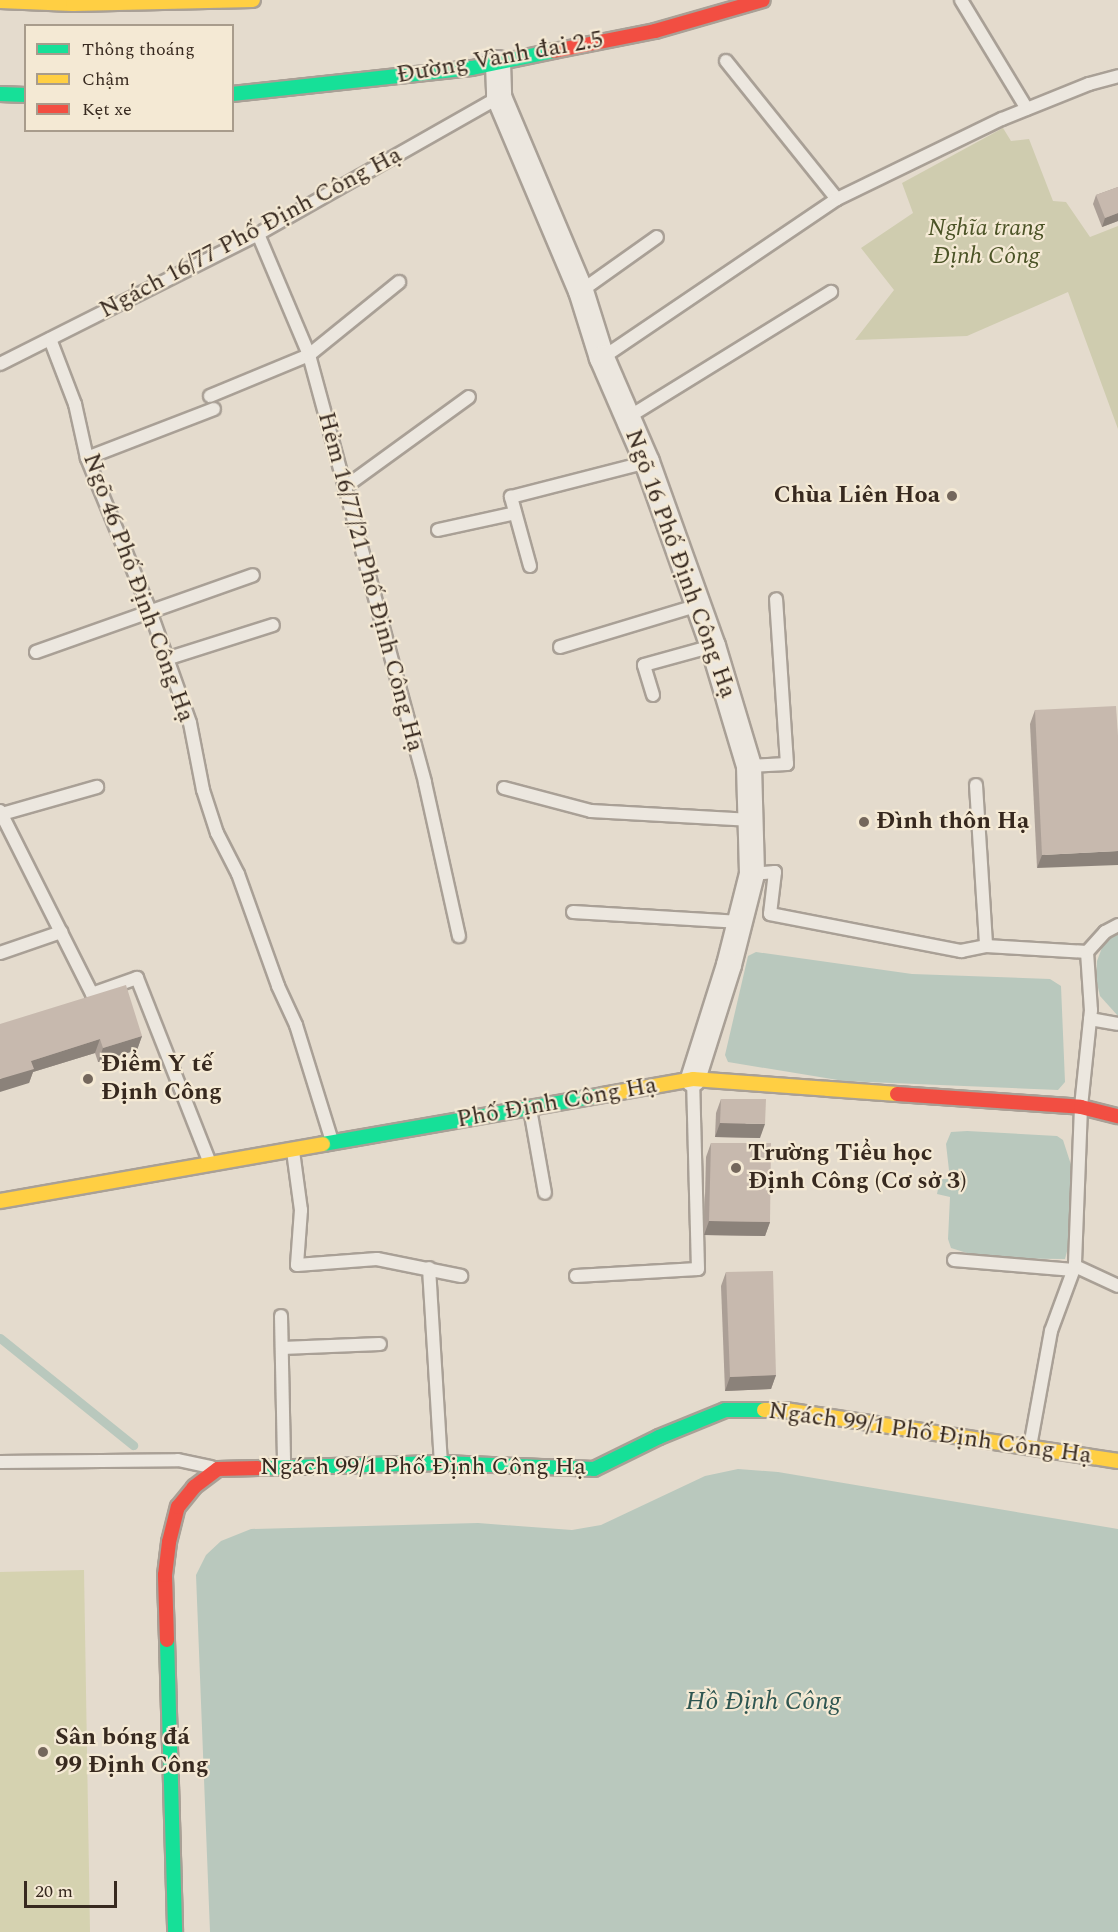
<!DOCTYPE html>
<meta charset="utf-8">
<style>
body{margin:0}
#map{position:relative;width:1118px;height:1932px;overflow:hidden;background:#e4dbcd;font-family:Spectral,serif}
div>[style]{position:absolute}
.green>*{inset:0;background:#d5d2b0}
.cemetery>*{inset:0;background:#cfccaf}
.water>*{inset:0;background:#b9c8bd}
.stream>*{height:9px;margin:-4.5px;padding:0 4.5px;transform-origin:4.5px;border-radius:4.5px;background:#b9c8bd}
.roads{filter:drop-shadow(2px 0 #a9a096) drop-shadow(-2px 0 #a9a096) drop-shadow(0 2px #a9a096) drop-shadow(0 -2px #a9a096)}
.lane>*{height:12px;margin:-6px;padding:0 6px;transform-origin:6px;border-radius:6px;background:#ece7df}
.street>*{height:24px;margin:-12px;padding:0 12px;transform-origin:12px;border-radius:12px;background:#ece7df}
.fast>*{height:14px;margin:-7px;padding:0 7px;transform-origin:7px;border-radius:7px;background:#16e098}
.slow>*{height:14px;margin:-7px;padding:0 7px;transform-origin:7px;border-radius:7px;background:#ffcf43}
.jam>*{height:14px;margin:-7px;padding:0 7px;transform-origin:7px;border-radius:7px;background:#f24e42}
.wall>*{inset:0;background:#ab9f96}
.shaded-wall>*{inset:0;background:#8b827a}
.building>*{inset:0;background:#c7b9ae}
.dots>*{width:16px;height:16px;translate:-50% -50%;box-sizing:border-box;border:3px solid #f4e9d4;border-radius:50%}
span{translate:-50% -50%;white-space:nowrap;text-align:center;line-height:1.15;-webkit-text-stroke:4.5px #f4e9d4;paint-order:stroke}
.street-label{font-size:24px;color:#37291f}
.park-label{font-size:24px;color:#4b5326;font-style:italic}
.poi-label{font-size:24px;color:#37291f;font-weight:700}
.right{translate:-100% -50%;text-align:right}
.left{translate:0 -50%;text-align:left}
.water-label{font-size:26px;color:#2e5651;font-style:italic}
.legend{position:absolute;left:24px;top:24px;width:210px;height:108px;box-sizing:border-box;background:#f4e9d4;border:2px solid #a89c8c;margin:0;padding:8px 10px;list-style:none;font-size:18px;color:#37291f}
.legend li{display:flex;align-items:center;gap:12px;height:30px}
.legend b{width:30px;border:2px solid #a89c8c}
.scale{position:absolute;left:24px;top:1881px;width:93px;height:27px;box-sizing:border-box;border:3px solid #37291f;border-top:0;padding-left:8px;font-size:18px;line-height:21px;white-space:nowrap;color:#37291f;-webkit-text-stroke:4px #f4e9d4;paint-order:stroke}
</style>
<div id="map">
<div class="green">
<i style="clip-path:polygon(84px 1570px,90px 1932px,0 1932px,0 1572px)"></i>
</div>
<div class="cemetery">
<i style="clip-path:polygon(1003px 128px,1011px 141px,1029px 139px,1053px 201px,1066px 202px,1090px 237px,1118px 226px,1118px 429px,1068px 292px,967px 336px,855px 340px,894px 290px,861px 248px,913px 213px,902px 183px)"></i>
</div>
<div class="water">
<i style="clip-path:polygon(1118px 931px,1118px 1016px,1100px 996px,1096px 979px,1097px 961px,1103px 945px)"></i>
<i style="clip-path:polygon(756px 952px,912px 974px,1050px 979px,1061px 986px,1065px 1082px,1058px 1090px,844px 1081px,728px 1062px,725px 1055px,748px 956px)"></i>
<i style="clip-path:polygon(967px 1131px,1057px 1136px,1063px 1140px,1074px 1174px,1072px 1232px,1065px 1259px,983px 1258px,951px 1248px,948px 1239px,950px 1197px,937px 1194px,940px 1179px,950px 1179px,946px 1144px,951px 1132px)"></i>
<i style="clip-path:polygon(738px 1469px,778px 1472px,1118px 1529px,1118px 1932px,210px 1932px,196px 1575px,206px 1555px,221px 1541px,251px 1529px,478px 1523px,572px 1530px,601px 1525px,705px 1476px)"></i>
</div>
<div class="stream">
<i style="left:0;top:1338px;width:171px;rotate:38.8deg"></i>
</div>
<div class="roads">
<div class="lane">
<i style="left:961px;top:0;width:127px;rotate:58.8deg"></i>
<i style="left:726px;top:61px;width:177px;rotate:51.2deg"></i>
<i style="left:258px;top:234px;width:131px;rotate:67.1deg"></i>
<i style="left:309px;top:355px;width:443px;rotate:74.8deg"></i>
<i style="left:425px;top:783px;width:157px;rotate:77.5deg"></i>
<i style="left:581px;top:291px;width:93px;rotate:-35.4deg"></i>
<i style="left:50px;top:339px;width:70px;rotate:69deg"></i>
<i style="left:75px;top:404px;width:55px;rotate:77.5deg"></i>
<i style="left:87px;top:458px;width:165px;rotate:67.6deg"></i>
<i style="left:150px;top:611px;width:119px;rotate:70.3deg"></i>
<i style="left:190px;top:723px;width:68px;rotate:79deg"></i>
<i style="left:203px;top:790px;width:45px;rotate:72deg"></i>
<i style="left:217px;top:833px;width:46px;rotate:62.9deg"></i>
<i style="left:238px;top:874px;width:119px;rotate:70.3deg"></i>
<i style="left:278px;top:986px;width:43px;rotate:65.2deg"></i>
<i style="left:296px;top:1025px;width:121px;rotate:72.8deg"></i>
<i style="left:602px;top:358px;width:284px;rotate:-34.1deg"></i>
<i style="left:837px;top:199px;width:183px;rotate:-25.9deg"></i>
<i style="left:1002px;top:119px;width:94px;rotate:-21.9deg"></i>
<i style="left:1089px;top:84px;width:30px;rotate:-15deg"></i>
<i style="left:0;top:364px;width:289px;rotate:-26.7deg"></i>
<i style="left:258px;top:234px;width:277px;rotate:-29.6deg"></i>
<i style="left:210px;top:396px;width:107px;rotate:-22.5deg"></i>
<i style="left:309px;top:355px;width:116px;rotate:-39deg"></i>
<i style="left:627px;top:418px;width:240px;rotate:-31.7deg"></i>
<i style="left:87px;top:458px;width:136px;rotate:-21.1deg"></i>
<i style="left:345px;top:487px;width:153px;rotate:-36deg"></i>
<i style="left:438px;top:530px;width:79px;rotate:-12.4deg"></i>
<i style="left:530px;top:566px;width:72px;rotate:-105.4deg"></i>
<i style="left:511px;top:497px;width:140px;rotate:-14.4deg"></i>
<i style="left:560px;top:647px;width:145px;rotate:-16.8deg"></i>
<i style="left:36px;top:652px;width:230px;rotate:-19.5deg"></i>
<i style="left:166px;top:659px;width:112px;rotate:-17.6deg"></i>
<i style="left:653px;top:695px;width:31px;rotate:-107deg"></i>
<i style="left:644px;top:665px;width:72px;rotate:-15.4deg"></i>
<i style="left:749px;top:766px;width:38px;rotate:-3deg"></i>
<i style="left:787px;top:764px;width:165px;rotate:-93.8deg"></i>
<i style="left:976px;top:785px;width:161px;rotate:86.4deg"></i>
<i style="left:504px;top:788px;width:90px;rotate:14.8deg"></i>
<i style="left:591px;top:811px;width:161px;rotate:3.2deg"></i>
<i style="left:0;top:811px;width:205px;rotate:63.3deg"></i>
<i style="left:92px;top:994px;width:48px;rotate:-19.6deg"></i>
<i style="left:137px;top:978px;width:199px;rotate:68.5deg"></i>
<i style="left:2px;top:814px;width:99px;rotate:-15.9deg"></i>
<i style="left:752px;top:874px;width:23px;rotate:-5deg"></i>
<i style="left:775px;top:872px;width:42px;rotate:96.8deg"></i>
<i style="left:770px;top:914px;width:195px;rotate:11deg"></i>
<i style="left:961px;top:951px;width:25px;rotate:-11deg"></i>
<i style="left:986px;top:946px;width:101px;rotate:3.4deg"></i>
<i style="left:1087px;top:952px;width:58px;rotate:86.1deg"></i>
<i style="left:1091px;top:1010px;width:98px;rotate:95.9deg"></i>
<i style="left:1081px;top:1107px;width:159px;rotate:92.2deg"></i>
<i style="left:1075px;top:1266px;width:69px;rotate:110.3deg"></i>
<i style="left:1051px;top:1331px;width:117px;rotate:100.3deg"></i>
<i style="left:573px;top:912px;width:168px;rotate:3.4deg"></i>
<i style="left:1087px;top:952px;width:27px;rotate:-48deg"></i>
<i style="left:1105px;top:932px;width:15px;rotate:-28deg"></i>
<i style="left:0;top:953px;width:65px;rotate:-19deg"></i>
<i style="left:1090px;top:1019px;width:28px;rotate:10deg"></i>
<i style="left:530px;top:1109px;width:85px;rotate:79.9deg"></i>
<i style="left:293px;top:1151px;width:60px;rotate:82.3deg"></i>
<i style="left:301px;top:1210px;width:55px;rotate:94.2deg"></i>
<i style="left:297px;top:1265px;width:80px;rotate:-4.3deg"></i>
<i style="left:377px;top:1259px;width:86px;rotate:11.4deg"></i>
<i style="left:954px;top:1260px;width:120px;rotate:4.8deg"></i>
<i style="left:1075px;top:1266px;width:47px;rotate:24.9deg"></i>
<i style="left:429px;top:1268px;width:194px;rotate:86.5deg"></i>
<i style="left:576px;top:1276px;width:122px;rotate:-3.3deg"></i>
<i style="left:698px;top:1269px;width:189px;rotate:-91.5deg"></i>
<i style="left:281px;top:1316px;width:149px;rotate:88.8deg"></i>
<i style="left:282px;top:1348px;width:98px;rotate:-2.3deg"></i>
<i style="left:0;top:1462px;width:178px;rotate:-0.6deg"></i>
<i style="left:178px;top:1460px;width:34px;rotate:12deg"></i>
</div>
<div class="street">
<i style="left:498px;top:63px;width:34px;rotate:88deg"></i>
<i style="left:499px;top:97px;width:211px;rotate:67.1deg"></i>
<i style="left:581px;top:291px;width:70px;rotate:72.6deg"></i>
<i style="left:602px;top:358px;width:113px;rotate:66.6deg"></i>
<i style="left:647px;top:462px;width:195px;rotate:70.3deg"></i>
<i style="left:713px;top:646px;width:125px;rotate:73.3deg"></i>
<i style="left:749px;top:766px;width:108px;rotate:88.4deg"></i>
<i style="left:752px;top:874px;width:94px;rotate:104.2deg"></i>
<i style="left:729px;top:965px;width:120px;rotate:107.5deg"></i>
</div>
<div class="fast">
<i style="left:0;top:94px;width:26px;rotate:2deg"></i>
<i style="left:232px;top:94px;width:241px;rotate:-6.2deg"></i>
<i style="left:472px;top:68px;width:84px;rotate:-11.7deg"></i>
<i style="left:323px;top:1144px;width:284px;rotate:-9.9deg"></i>
<i style="left:258px;top:1468px;width:183px;rotate:-1.6deg"></i>
<i style="left:441px;top:1463px;width:153px;rotate:2.2deg"></i>
<i style="left:594px;top:1469px;width:72px;rotate:-26.2deg"></i>
<i style="left:659px;top:1437px;width:71px;rotate:-22.2deg"></i>
<i style="left:725px;top:1410px;width:39px"></i>
<i style="left:167px;top:1640px;width:292px;rotate:88.4deg"></i>
</div>
<div class="slow">
<i style="left:0;top:1px;width:73px;rotate:2.4deg"></i>
<i style="left:73px;top:4px;width:180px;rotate:-1.3deg"></i>
<i style="left:603px;top:1095px;width:91px;rotate:-10.1deg"></i>
<i style="left:693px;top:1079px;width:205px;rotate:4.2deg"></i>
<i style="left:0;top:1201px;width:328px;rotate:-10deg"></i>
<i style="left:764px;top:1410px;width:21px"></i>
<i style="left:785px;top:1410px;width:337px;rotate:8.7deg"></i>
</div>
<div class="jam">
<i style="left:554px;top:51px;width:103px;rotate:-11.2deg"></i>
<i style="left:655px;top:31px;width:112px;rotate:-16deg"></i>
<i style="left:897px;top:1094px;width:184px;rotate:4deg"></i>
<i style="left:1081px;top:1107px;width:38px;rotate:14deg"></i>
<i style="left:167px;top:1640px;width:65px;rotate:-91.8deg"></i>
<i style="left:165px;top:1575px;width:33px;rotate:-83deg"></i>
<i style="left:169px;top:1542px;width:36px;rotate:-76deg"></i>
<i style="left:178px;top:1507px;width:26px;rotate:-51deg"></i>
<i style="left:194px;top:1487px;width:30px;rotate:-37deg"></i>
<i style="left:218px;top:1469px;width:40px;rotate:-1.4deg"></i>
</div>
</div>
<div class="wall">
<i style="clip-path:polygon(1118px 187px,1118px 221px,1102px 227px,1093px 204px,1096px 195px)"></i>
<i style="clip-path:polygon(1035px 710px,1118px 736px,1037px 868px,1030px 724px)"></i>
<i style="clip-path:polygon(0 1024px,142px 1036px,137px 1050px,98px 1062px,95px 1053px,33px 1072px,29px 1083px)"></i>
<i style="clip-path:polygon(721px 1099px,760px 1138px,715px 1137px,716px 1113px)"></i>
<i style="clip-path:polygon(711px 1143px,770px 1222px,765px 1236px,704px 1235px,706px 1157px)"></i>
<i style="clip-path:polygon(726px 1272px,776px 1375px,771px 1389px,725px 1391px,721px 1286px)"></i>
</div>
<div class="shaded-wall">
<i style="clip-path:polygon(1118px 213px,1118px 221px,1102px 227px,1105px 218px)"></i>
<i style="clip-path:polygon(1118px 851px,1118px 865px,1037px 868px,1042px 855px)"></i>
<i style="clip-path:polygon(142px 1036px,137px 1050px,98px 1062px,103px 1048px)"></i>
<i style="clip-path:polygon(100px 1039px,95px 1053px,33px 1072px,29px 1083px,0 1092px,0 1079px,31px 1061px)"></i>
<i style="clip-path:polygon(720px 1123px,765px 1124px,760px 1138px,715px 1137px)"></i>
<i style="clip-path:polygon(709px 1221px,770px 1222px,765px 1236px,704px 1235px)"></i>
<i style="clip-path:polygon(776px 1375px,771px 1389px,725px 1391px,730px 1377px)"></i>
</div>
<div class="building">
<i style="clip-path:polygon(1118px 187px,1118px 213px,1105px 218px,1096px 195px)"></i>
<i style="clip-path:polygon(1116px 706px,1118px 736px,1118px 851px,1042px 855px,1035px 710px)"></i>
<i style="clip-path:polygon(126px 985px,142px 1036px,103px 1048px,100px 1039px,31px 1061px,34px 1069px,0 1079px,0 1024px)"></i>
<i style="clip-path:polygon(721px 1099px,766px 1099px,765px 1124px,720px 1123px)"></i>
<i style="clip-path:polygon(711px 1143px,771px 1143px,770px 1222px,709px 1221px)"></i>
<i style="clip-path:polygon(773px 1271px,776px 1375px,730px 1377px,726px 1272px)"></i>
</div>
<div class="dots">
<i style="left:952px;top:496px;background:#74675c"></i>
<i style="left:864px;top:822px;background:#74675c"></i>
<i style="left:88px;top:1079px;background:#74675c"></i>
<i style="left:736px;top:1168px;background:#74675c"></i>
<i style="left:43px;top:1752px;background:#74675c"></i>
</div>
<div class="street-label">
<span style="left:500px;top:58px;rotate:-10deg">Đường Vành đai 2.5</span>
<span style="left:251px;top:233px;rotate:-28deg">Ngách 16/77 Phố Định Công Hạ</span>
<span style="left:680px;top:564px;rotate:70deg">Ngõ 16 Phố Định Công Hạ</span>
<span style="left:370px;top:582px;rotate:75deg">Hẻm 16/77/21 Phố Định Công Hạ</span>
<span style="left:138px;top:588px;rotate:70deg">Ngõ 46 Phố Định Công Hạ</span>
<span style="left:557px;top:1103px;rotate:-10deg">Phố Định Công Hạ</span>
<span style="left:930px;top:1434px;rotate:8deg">Ngách 99/1 Phố Định Công Hạ</span>
<span style="left:423px;top:1468px">Ngách 99/1 Phố Định Công Hạ</span>
</div>
<div class="park-label">
<span style="left:986px;top:243px">Nghĩa trang<br>Định Công</span>
</div>
<div class="poi-label">
<span class="right" style="left:940px;top:496px">Chùa Liên Hoa</span>
<span class="left" style="left:876px;top:822px">Đình thôn Hạ</span>
<span class="left" style="left:101px;top:1079px">Điểm Y tế<br>Định Công</span>
<span class="left" style="left:748px;top:1168px">Trường Tiểu học<br>Định Công (Cơ sở 3)</span>
<span class="left" style="left:55px;top:1752px">Sân bóng đá<br>99 Định Công</span>
</div>
<div class="water-label">
<span style="left:763px;top:1702px">Hồ Định Công</span>
</div>
<ul class="legend">
<li><b style="height:8px;background:#16e098"></b>Thông thoáng</li>
<li><b style="height:8px;background:#ffcf43"></b>Chậm</li>
<li><b style="height:8px;background:#f24e42"></b>Kẹt xe</li>
</ul>
<div class="scale">20 m</div>
</div>
